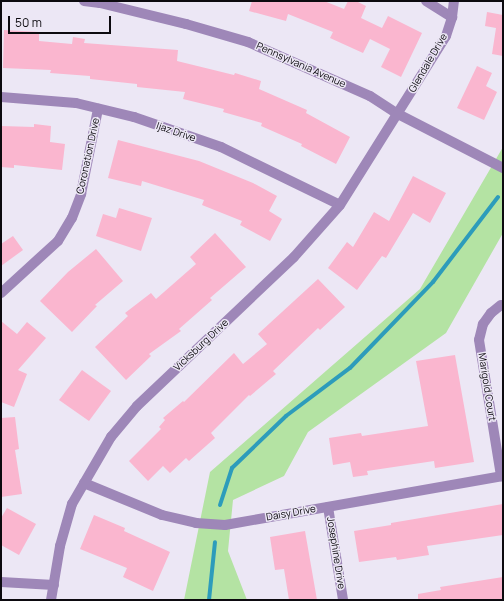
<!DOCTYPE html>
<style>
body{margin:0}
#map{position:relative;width:504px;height:601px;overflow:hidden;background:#ece7f5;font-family:Manrope,sans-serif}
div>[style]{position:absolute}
.green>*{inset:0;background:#b4e3a3}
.stream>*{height:4px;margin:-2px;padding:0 2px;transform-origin:2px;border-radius:2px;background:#2d9cbb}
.building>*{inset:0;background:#fab6cf}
.minor>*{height:10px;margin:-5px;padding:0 5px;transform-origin:5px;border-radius:5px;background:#9e87b8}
span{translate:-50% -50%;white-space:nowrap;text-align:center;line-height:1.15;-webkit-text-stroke:3px #ece7f5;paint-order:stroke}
.street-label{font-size:10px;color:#0c0a0f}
.frame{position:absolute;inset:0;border:2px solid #0c0a0f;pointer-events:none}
.scale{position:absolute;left:8px;top:16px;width:103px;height:18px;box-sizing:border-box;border:2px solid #0c0a0f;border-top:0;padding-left:5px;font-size:12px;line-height:14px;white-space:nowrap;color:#0c0a0f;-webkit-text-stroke:3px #ece7f5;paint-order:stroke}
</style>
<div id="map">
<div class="green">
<i style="clip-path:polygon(503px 147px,503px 233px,446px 333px,308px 432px,284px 476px,233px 500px,228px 551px,247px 600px,184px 600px,210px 472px,420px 289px)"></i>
</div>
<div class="stream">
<i style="left:220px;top:505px;width:39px;rotate:-72deg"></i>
<i style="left:232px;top:468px;width:75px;rotate:-43.9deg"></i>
<i style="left:286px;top:416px;width:80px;rotate:-36.9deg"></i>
<i style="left:350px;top:368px;width:120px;rotate:-46deg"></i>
<i style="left:433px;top:282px;width:107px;rotate:-52.6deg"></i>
<i style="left:209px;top:600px;width:58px;rotate:-84.1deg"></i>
</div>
<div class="building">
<i style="clip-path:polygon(252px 1px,324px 1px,344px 9px,348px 1px,356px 1px,366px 6px,361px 18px,382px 28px,388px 16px,422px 33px,401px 77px,381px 67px,390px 49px,370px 39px,363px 53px,330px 38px,333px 32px,288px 14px,286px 21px,249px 11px)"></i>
<i style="clip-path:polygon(487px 12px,503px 15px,503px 56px,492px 54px,496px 28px,485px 26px)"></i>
<i style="clip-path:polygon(4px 30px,39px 32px,39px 41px,72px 44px,73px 37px,85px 39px,84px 43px,178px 50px,177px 61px,234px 75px,235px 73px,261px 81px,259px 89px,307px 110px,306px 113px,350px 137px,336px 164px,301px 146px,302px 144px,261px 126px,262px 123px,223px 112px,224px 109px,183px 99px,185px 92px,137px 87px,137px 84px,90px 79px,90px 76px,50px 73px,51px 70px,3px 68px)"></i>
<i style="clip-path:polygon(477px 66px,492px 73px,486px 86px,497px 92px,484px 120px,457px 108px)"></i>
<i style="clip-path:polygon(34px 124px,51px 126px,50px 142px,65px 144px,62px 170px,14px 165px,14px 168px,1px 167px,1px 126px,34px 127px)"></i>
<i style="clip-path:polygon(118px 140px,199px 161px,253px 183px,277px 196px,269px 211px,282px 219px,270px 241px,240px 225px,242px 221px,202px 205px,204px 200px,142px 181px,141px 186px,108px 178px)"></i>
<i style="clip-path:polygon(413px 176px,446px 193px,430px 223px,413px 213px,386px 258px,382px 256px,357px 290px,328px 268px,347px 242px,353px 247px,374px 212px,389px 221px)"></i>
<i style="clip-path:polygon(119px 208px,152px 218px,141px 251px,96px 236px,103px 214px,116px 218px)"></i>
<i style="clip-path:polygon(215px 233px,246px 267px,210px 298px,212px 300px,179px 329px,181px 331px,149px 354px,151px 356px,126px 380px,95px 347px,128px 316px,125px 313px,151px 293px,156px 299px,196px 264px,190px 257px)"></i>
<i style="clip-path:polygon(13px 236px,23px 250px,1px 266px,1px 244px)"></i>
<i style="clip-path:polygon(96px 249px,123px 281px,95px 305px,97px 306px,72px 332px,40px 301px,68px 272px)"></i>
<i style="clip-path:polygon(318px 279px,345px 307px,320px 330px,318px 328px,273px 371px,276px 374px,250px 396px,249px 395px,211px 433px,215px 438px,189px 461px,186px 458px,170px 473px,163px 466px,148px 481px,129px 461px,161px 429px,159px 427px,165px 420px,163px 418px,183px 401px,184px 402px,234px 353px,243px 364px,267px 344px,258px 334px)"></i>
<i style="clip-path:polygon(1px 321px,17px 334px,27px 322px,46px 338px,18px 370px,27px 374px,14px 407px,1px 402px)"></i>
<i style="clip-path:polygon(455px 355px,474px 462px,435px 468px,434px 461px,367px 471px,368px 475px,353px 477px,350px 462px,333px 465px,329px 438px,361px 433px,362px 436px,428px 426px,416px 361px)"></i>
<i style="clip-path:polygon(82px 370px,111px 391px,89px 421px,59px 400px)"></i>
<i style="clip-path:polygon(15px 417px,19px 449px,15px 450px,22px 494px,1px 497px,1px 418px)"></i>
<i style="clip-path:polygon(503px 504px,503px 535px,427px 546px,429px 555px,397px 560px,396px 557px,359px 562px,354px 531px,391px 525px,391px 523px)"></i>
<i style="clip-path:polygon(7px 508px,36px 524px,19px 555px,1px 545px,1px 518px)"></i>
<i style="clip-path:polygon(94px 515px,125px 528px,124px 531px,170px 552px,153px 591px,123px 577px,127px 568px,80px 549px)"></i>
<i style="clip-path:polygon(305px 531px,317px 600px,289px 600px,284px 569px,275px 570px,270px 537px)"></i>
<i style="clip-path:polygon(503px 577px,503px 600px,418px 600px,418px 594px,441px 590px,440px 587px)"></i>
</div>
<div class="minor">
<i style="left:84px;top:1px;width:16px;rotate:7deg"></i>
<i style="left:100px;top:3px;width:89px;rotate:13.7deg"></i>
<i style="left:186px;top:24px;width:65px;rotate:16.2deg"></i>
<i style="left:248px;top:42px;width:133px;rotate:23.9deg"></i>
<i style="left:370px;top:96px;width:33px;rotate:33deg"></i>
<i style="left:398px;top:114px;width:118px;rotate:27.2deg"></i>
<i style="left:426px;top:1px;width:31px;rotate:32deg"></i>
<i style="left:1px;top:97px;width:75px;rotate:4.6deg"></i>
<i style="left:76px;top:103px;width:60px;rotate:13.6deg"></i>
<i style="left:134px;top:117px;width:92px;rotate:19deg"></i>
<i style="left:221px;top:147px;width:132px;rotate:26deg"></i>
<i style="left:1px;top:293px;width:77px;rotate:-42.4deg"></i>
<i style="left:58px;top:241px;width:27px;rotate:-59deg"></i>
<i style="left:72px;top:218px;width:26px;rotate:-69deg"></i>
<i style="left:81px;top:194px;width:87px;rotate:-78.7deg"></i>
<i style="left:501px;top:305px;width:13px;rotate:141deg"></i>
<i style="left:491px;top:313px;width:14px;rotate:126deg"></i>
<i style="left:483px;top:324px;width:16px;rotate:104deg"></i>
<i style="left:479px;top:340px;width:138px;rotate:80.8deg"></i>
<i style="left:84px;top:483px;width:84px;rotate:22.3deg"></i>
<i style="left:162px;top:515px;width:35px;rotate:13deg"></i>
<i style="left:196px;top:523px;width:29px;rotate:4deg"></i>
<i style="left:225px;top:525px;width:282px;rotate:-10deg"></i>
<i style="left:328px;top:507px;width:94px;rotate:80.8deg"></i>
<i style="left:1px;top:582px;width:53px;rotate:3.2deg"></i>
<i style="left:51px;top:600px;width:55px;rotate:-80.5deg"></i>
<i style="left:60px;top:546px;width:44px;rotate:-74.1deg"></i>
<i style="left:72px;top:504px;width:78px;rotate:-59.8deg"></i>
<i style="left:111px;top:437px;width:40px;rotate:-50deg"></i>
<i style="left:137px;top:406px;width:216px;rotate:-43.5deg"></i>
<i style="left:294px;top:257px;width:69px;rotate:-48.5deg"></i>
<i style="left:340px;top:205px;width:199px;rotate:-57.9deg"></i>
<i style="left:446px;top:36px;width:20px;rotate:-72deg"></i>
<i style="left:452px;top:17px;width:16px;rotate:-83deg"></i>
</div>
<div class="street-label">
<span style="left:428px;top:63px;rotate:-60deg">Glendale Drive</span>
<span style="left:301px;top:65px;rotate:24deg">Pennsylvania Avenue</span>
<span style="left:176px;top:132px;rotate:19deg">Ijaz Drive</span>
<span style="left:88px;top:156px;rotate:-78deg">Coronation Drive</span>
<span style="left:201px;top:345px;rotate:-43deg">Vicksburg Drive</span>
<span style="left:487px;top:387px;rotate:81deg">Marigold Court</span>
<span style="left:291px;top:513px;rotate:-10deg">Daisy Drive</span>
<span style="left:336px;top:553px;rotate:81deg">Josephine Drive</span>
</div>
<div class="frame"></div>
<div class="scale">50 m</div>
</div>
